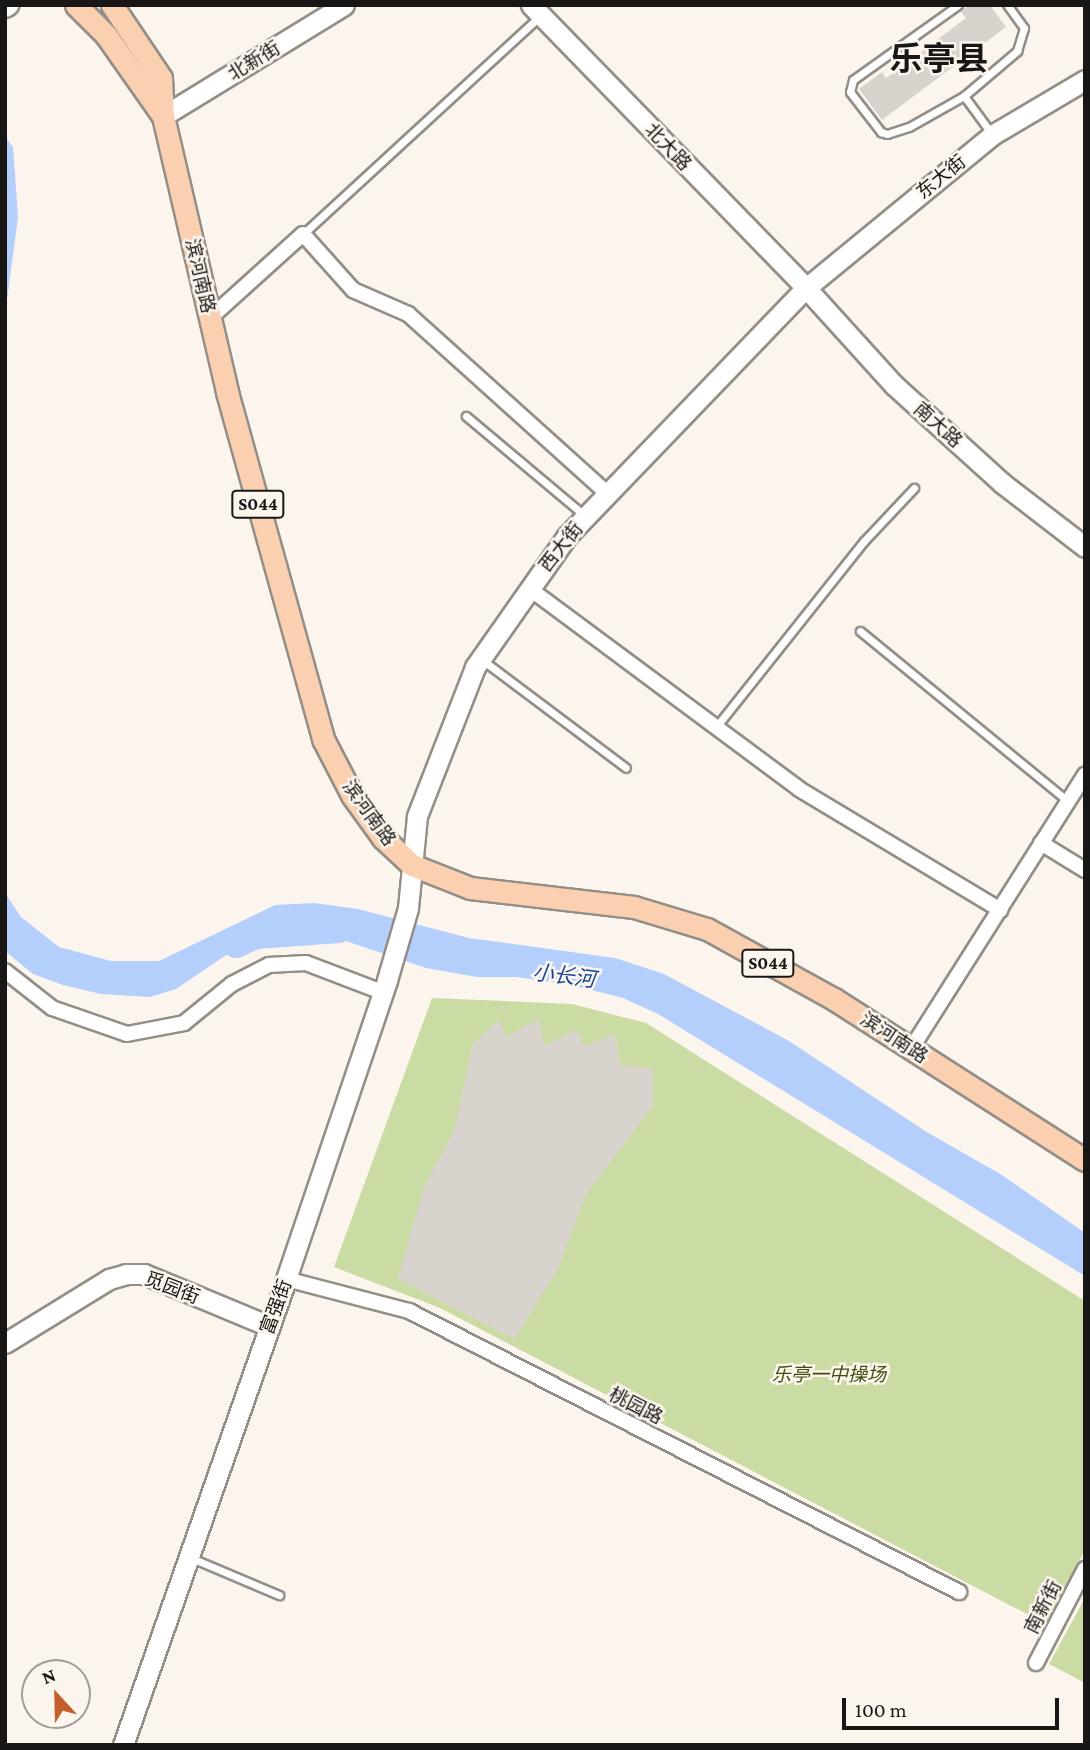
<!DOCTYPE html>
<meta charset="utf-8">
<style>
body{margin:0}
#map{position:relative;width:1090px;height:1750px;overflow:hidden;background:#fbf5ee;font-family:"Crimson Pro","Noto Sans SC",serif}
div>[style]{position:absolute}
.green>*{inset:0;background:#cbdba4}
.water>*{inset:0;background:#b4cffc}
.river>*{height:26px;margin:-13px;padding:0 13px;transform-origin:13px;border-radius:13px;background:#b4cffc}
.building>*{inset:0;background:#d8d3cc}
.roads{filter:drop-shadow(2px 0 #938e87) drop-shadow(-2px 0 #938e87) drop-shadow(0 2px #938e87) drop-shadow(0 -2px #938e87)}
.lane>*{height:7px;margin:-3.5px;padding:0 3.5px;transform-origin:3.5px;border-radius:3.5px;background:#fff}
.street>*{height:14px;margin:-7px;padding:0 7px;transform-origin:7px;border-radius:7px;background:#fff}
.secondary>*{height:19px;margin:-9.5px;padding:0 9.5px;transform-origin:9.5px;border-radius:9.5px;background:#fff}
.primary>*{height:21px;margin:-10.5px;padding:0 10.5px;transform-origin:10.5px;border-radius:10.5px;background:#fad0b0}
span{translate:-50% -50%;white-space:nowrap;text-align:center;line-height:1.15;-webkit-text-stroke:5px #fbf5ee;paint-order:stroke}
.shield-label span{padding:2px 5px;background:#fbf5ee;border:2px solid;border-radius:5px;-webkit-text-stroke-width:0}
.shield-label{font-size:18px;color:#191715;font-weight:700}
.street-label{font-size:19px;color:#191715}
.park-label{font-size:19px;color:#404e0d;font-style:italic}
.water-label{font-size:21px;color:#144597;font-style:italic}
.town-label{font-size:33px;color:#191715;font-weight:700}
.frame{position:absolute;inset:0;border:7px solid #191715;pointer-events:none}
.north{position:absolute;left:21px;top:1659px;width:70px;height:70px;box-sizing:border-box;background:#fbf5ee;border:2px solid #a19c97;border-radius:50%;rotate:338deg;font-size:19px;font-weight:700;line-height:28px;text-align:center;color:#191715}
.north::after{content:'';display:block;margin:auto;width:24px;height:32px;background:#c45f2d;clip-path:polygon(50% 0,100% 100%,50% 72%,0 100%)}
.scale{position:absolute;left:842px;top:1698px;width:217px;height:32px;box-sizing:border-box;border:4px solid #191715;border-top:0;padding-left:9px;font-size:21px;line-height:24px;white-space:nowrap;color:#191715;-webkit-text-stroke:5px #fbf5ee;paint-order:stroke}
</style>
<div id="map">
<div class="green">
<i style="clip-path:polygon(432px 998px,572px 1004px,646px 1023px,1085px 1301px,1085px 1550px,1046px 1624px,440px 1308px,334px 1267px)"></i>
<i style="clip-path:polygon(1085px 1598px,1085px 1683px,1049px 1664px)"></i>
</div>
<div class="water">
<i style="clip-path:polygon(5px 137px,13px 147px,18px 217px,5px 315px)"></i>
<i style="clip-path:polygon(5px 893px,21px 917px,59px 947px,111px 961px,159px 961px,275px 905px,314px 903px,358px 909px,469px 938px,615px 958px,664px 974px,789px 1041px,925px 1131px,1002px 1175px,1085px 1233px,1085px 1276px,658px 1014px,623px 998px,572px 985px,516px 977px,477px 977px,426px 968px,337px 938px,298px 931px,269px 935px,241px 945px,176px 989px,150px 997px,101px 994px,63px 985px,33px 974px,5px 951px)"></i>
</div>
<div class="river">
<i style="left:236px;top:945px;width:22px;rotate:-24deg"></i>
<i style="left:256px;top:936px;width:83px;rotate:-4.1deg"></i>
</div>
<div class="building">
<i style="clip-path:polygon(970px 5px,990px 5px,1006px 27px,882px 120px,859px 89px,882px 72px,886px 78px,966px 18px,961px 12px)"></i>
<i style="clip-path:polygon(538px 1019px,545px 1045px,576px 1030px,585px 1046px,615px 1034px,620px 1065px,653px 1069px,653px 1106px,586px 1194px,558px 1269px,514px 1339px,398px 1279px,424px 1187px,454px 1131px,473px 1044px,499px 1020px,506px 1037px)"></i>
</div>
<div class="roads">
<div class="lane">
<i style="left:958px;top:5px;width:129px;rotate:144.5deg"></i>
<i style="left:853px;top:80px;width:12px;rotate:104deg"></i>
<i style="left:850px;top:92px;width:51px;rotate:52.2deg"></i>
<i style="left:881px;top:132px;width:6px;rotate:18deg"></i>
<i style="left:887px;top:134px;width:23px;rotate:-18deg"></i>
<i style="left:909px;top:127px;width:63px;rotate:-29.4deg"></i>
<i style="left:964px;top:96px;width:70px;rotate:-40.3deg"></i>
<i style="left:1017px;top:51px;width:24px;rotate:-73deg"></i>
<i style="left:1024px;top:28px;width:29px;rotate:-126deg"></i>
<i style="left:964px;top:96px;width:47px;rotate:53.6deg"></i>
<i style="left:303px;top:234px;width:322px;rotate:-42.6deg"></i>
<i style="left:466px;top:416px;width:155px;rotate:40deg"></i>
<i style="left:860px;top:631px;width:269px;rotate:39.3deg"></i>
<i style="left:481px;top:659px;width:181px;rotate:36.9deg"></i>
<i style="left:716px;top:727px;width:238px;rotate:-51.5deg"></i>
<i style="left:864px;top:541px;width:73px;rotate:-46.7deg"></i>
<i style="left:189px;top:1557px;width:98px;rotate:22.9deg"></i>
</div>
<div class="street">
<i style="left:210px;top:318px;width:125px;rotate:-42.1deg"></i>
<i style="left:303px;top:234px;width:75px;rotate:48.2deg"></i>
<i style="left:353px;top:290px;width:60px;rotate:23.6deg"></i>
<i style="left:408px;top:314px;width:268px;rotate:42deg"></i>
<i style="left:530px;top:589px;width:335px;rotate:36.6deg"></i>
<i style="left:799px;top:789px;width:235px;rotate:31deg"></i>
<i style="left:1041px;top:843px;width:52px;rotate:31.5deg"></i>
<i style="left:5px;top:971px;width:60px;rotate:38.2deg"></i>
<i style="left:52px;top:1008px;width:79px;rotate:19.1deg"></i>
<i style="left:127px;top:1034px;width:58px;rotate:-10.9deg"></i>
<i style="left:184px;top:1023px;width:62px;rotate:-39.1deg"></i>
<i style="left:232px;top:984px;width:42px;rotate:-27.2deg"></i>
<i style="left:269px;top:965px;width:37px;rotate:-3deg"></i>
<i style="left:306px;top:963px;width:81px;rotate:20.9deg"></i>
<i style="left:911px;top:1049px;width:325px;rotate:-57.6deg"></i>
<i style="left:286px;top:1279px;width:127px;rotate:14.6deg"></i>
<i style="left:409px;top:1311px;width:618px;rotate:27.06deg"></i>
<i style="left:1036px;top:1663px;width:106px;rotate:-62.5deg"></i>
</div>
<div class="secondary">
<i style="left:531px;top:5px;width:395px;rotate:45.8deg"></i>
<i style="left:806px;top:288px;width:131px;rotate:47.8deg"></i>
<i style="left:894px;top:385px;width:146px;rotate:42.2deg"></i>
<i style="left:1002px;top:483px;width:105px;rotate:37.6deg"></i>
<i style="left:5px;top:7px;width:4px;rotate:-34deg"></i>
<i style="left:163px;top:116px;width:212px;rotate:-31.5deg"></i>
<i style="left:5px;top:1343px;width:122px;rotate:-31.6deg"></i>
<i style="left:109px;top:1279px;width:18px;rotate:-16deg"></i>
<i style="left:126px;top:1274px;width:18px"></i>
<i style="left:144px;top:1274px;width:135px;rotate:22.6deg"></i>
<i style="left:123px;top:1745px;width:494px;rotate:-70.7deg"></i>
<i style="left:286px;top:1279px;width:316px;rotate:-71.3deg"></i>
<i style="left:387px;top:980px;width:75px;rotate:-73.7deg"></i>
<i style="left:408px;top:908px;width:92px;rotate:-84.4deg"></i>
<i style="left:417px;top:816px;width:160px;rotate:-68.7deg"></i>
<i style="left:475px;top:667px;width:160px;rotate:-54.9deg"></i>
<i style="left:567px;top:536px;width:344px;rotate:-46.1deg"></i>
<i style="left:806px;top:288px;width:241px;rotate:-39.4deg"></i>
<i style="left:992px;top:135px;width:108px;rotate:-30.6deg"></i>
</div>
<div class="primary">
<i style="left:76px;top:5px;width:42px;rotate:45deg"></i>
<i style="left:106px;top:35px;width:99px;rotate:54.9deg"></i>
<i style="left:112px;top:5px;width:88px;rotate:56.1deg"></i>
<i style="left:161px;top:78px;width:38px;rotate:87deg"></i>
<i style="left:163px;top:116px;width:283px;rotate:76.9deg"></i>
<i style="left:227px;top:392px;width:360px;rotate:74.5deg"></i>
<i style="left:323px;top:739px;width:63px;rotate:62.6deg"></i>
<i style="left:352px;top:795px;width:53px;rotate:54.2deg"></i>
<i style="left:383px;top:838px;width:40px;rotate:43deg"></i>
<i style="left:412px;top:865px;width:62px;rotate:21.6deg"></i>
<i style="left:470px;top:888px;width:165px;rotate:6.6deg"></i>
<i style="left:634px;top:907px;width:76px;rotate:16.8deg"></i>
<i style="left:707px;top:929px;width:145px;rotate:28.9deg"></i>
<i style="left:834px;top:999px;width:298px;rotate:32.7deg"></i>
</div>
</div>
<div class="shield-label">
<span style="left:258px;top:504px">S044</span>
<span style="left:768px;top:963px">S044</span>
</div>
<div class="street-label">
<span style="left:254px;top:61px;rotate:-32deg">北新街</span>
<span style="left:668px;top:147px;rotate:46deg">北大路</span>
<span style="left:941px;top:177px;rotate:-39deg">东大街</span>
<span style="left:200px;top:276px;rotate:77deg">滨河南路</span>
<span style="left:938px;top:425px;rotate:42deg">南大路</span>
<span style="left:561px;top:547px;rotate:-52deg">西大街</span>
<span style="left:369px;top:813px;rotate:54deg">滨河南路</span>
<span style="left:894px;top:1038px;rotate:33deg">滨河南路</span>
<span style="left:172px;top:1288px;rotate:21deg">觅园街</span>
<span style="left:276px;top:1307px;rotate:-70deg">富强街</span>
<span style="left:636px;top:1406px;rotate:27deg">桃园路</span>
<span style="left:1043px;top:1607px;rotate:-63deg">南新街</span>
</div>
<div class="park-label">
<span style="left:829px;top:1375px">乐亭一中操场</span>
</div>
<div class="water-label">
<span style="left:564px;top:976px;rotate:7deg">小长河</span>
</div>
<div class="town-label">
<span style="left:939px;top:59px">乐亭县</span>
</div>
<div class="frame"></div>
<div class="north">N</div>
<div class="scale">100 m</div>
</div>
